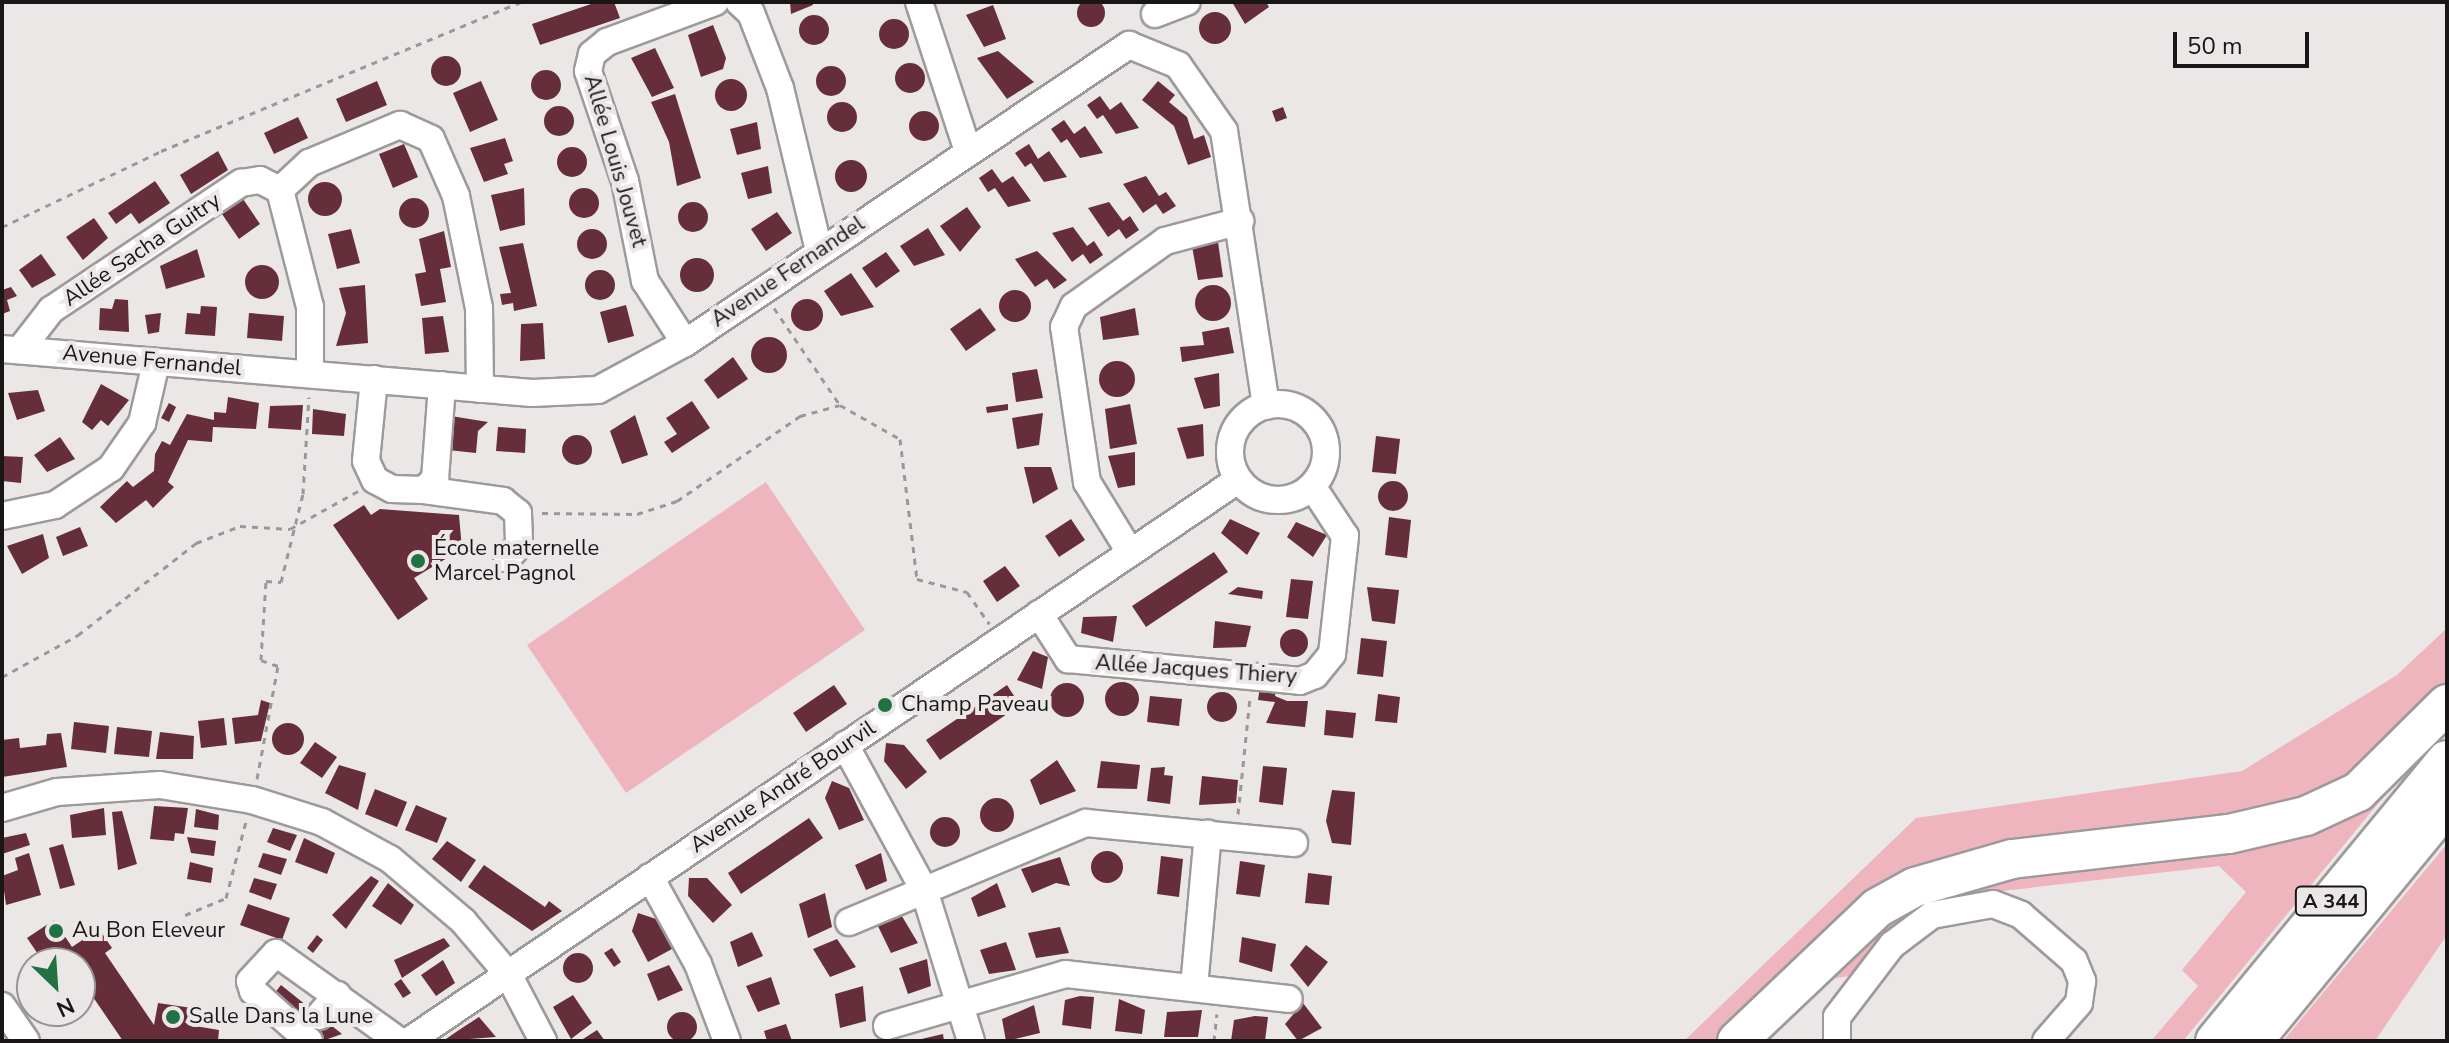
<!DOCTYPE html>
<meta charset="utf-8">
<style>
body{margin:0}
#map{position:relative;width:2449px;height:1043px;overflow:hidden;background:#ebe7e7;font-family:"Nunito Sans",sans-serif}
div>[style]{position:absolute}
.green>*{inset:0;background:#efb5be}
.building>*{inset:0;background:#662e3a}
.round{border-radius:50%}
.path>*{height:3px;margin-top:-1.5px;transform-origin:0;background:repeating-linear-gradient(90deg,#9b9798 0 6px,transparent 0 12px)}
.roads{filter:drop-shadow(2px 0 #9e9a9b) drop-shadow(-2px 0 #9e9a9b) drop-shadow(0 2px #9e9a9b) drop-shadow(0 -2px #9e9a9b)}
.minor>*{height:26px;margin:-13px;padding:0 13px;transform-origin:13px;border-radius:13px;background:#fff}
.minor>.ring{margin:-13px;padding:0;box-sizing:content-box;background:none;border:26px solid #fff;border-radius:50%}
.highway>*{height:38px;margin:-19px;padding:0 19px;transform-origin:19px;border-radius:19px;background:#fff}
.dots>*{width:22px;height:22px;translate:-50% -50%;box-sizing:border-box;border:4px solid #ebe7e7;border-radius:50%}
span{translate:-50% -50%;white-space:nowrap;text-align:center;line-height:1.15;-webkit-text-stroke:8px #ebe7e7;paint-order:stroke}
.shield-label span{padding:2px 6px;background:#ebe7e7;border:2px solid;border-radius:6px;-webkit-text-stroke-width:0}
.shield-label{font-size:20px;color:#181617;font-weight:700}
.street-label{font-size:22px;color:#181617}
.poi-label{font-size:22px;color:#181617}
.left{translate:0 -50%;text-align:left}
.frame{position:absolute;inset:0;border:4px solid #181617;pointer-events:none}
.north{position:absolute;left:16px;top:947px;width:80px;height:80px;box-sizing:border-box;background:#ebe7e7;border:2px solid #979394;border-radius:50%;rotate:155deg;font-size:22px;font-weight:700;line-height:32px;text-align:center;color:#181617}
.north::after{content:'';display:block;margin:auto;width:28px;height:36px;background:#217142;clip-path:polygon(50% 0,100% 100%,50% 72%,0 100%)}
.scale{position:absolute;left:2173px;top:32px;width:136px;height:36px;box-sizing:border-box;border:4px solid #181617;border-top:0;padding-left:10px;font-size:24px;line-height:28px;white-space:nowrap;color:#181617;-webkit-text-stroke:6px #ebe7e7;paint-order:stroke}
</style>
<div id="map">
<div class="green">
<i style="clip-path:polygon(766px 482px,865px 630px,626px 793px,527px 645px)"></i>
<i style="clip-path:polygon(2447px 628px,2447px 688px,2404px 737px,2314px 802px,1994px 850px,1719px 1041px,1684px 1041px,1916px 818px,2242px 771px,2397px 675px)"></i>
<i style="clip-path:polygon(2387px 782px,2394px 784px,2183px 1041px,2151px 1041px,2198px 986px,2182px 970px,2246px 892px,2219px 866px,1994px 892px,1911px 920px,1849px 976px,1824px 980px,1900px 904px)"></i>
<i style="clip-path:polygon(2447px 844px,2447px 935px,2375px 1041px,2283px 1041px)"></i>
</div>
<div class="building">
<i class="round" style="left:1077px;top:-1px;width:28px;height:28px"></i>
<i style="clip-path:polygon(597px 2px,614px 2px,620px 18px,540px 45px,532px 24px)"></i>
<i style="clip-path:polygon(790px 2px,812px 2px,813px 5px,791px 14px)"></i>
<i style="clip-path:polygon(1232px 2px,1266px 2px,1269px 7px,1245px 24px)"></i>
<i style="clip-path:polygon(993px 5px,1006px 39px,984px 47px,966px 15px)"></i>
<i class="round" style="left:1199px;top:12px;width:32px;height:32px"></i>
<i class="round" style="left:799px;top:15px;width:30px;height:30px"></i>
<i class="round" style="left:879px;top:19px;width:30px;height:30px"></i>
<i style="clip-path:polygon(713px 25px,726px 58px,723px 69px,701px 77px,688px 35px)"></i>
<i style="clip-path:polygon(655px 48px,674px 88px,652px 97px,631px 58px)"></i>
<i style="clip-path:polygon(998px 51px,1034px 82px,1007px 99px,977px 58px)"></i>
<i class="round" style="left:431px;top:56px;width:30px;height:30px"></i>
<i class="round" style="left:895px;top:63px;width:30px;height:30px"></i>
<i class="round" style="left:816px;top:66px;width:30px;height:30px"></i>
<i class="round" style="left:531px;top:70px;width:30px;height:30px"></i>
<i class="round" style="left:715px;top:79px;width:32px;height:32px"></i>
<i style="clip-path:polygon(377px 81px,387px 105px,346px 122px,336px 99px)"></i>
<i style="clip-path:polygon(481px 81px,498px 120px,470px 132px,453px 93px)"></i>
<i style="clip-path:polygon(1158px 81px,1175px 95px,1169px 102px,1187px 117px,1194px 139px,1204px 135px,1211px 157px,1188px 165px,1174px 126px,1142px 100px)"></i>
<i style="clip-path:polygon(675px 94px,701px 178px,677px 186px,669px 142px,651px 102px)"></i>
<i style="clip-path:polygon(1100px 96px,1110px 110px,1121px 102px,1139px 128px,1116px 134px,1103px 115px,1097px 119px,1087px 105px)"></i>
<i class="round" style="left:827px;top:102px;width:30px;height:30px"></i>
<i class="round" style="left:544px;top:106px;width:30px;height:30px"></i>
<i style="clip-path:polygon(1283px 107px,1287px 118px,1276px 122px,1272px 111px)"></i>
<i class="round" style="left:909px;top:111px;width:30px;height:30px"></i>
<i style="clip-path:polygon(298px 117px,308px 138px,274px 154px,264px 133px)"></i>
<i style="clip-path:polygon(1064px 120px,1074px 134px,1085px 126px,1103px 153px,1080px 158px,1067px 139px,1061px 143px,1051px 129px)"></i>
<i style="clip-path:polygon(757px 122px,761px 149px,737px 155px,730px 129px)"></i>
<i style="clip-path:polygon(505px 138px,513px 161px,504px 164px,508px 174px,484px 182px,470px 148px)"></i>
<i style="clip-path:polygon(404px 144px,418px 177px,393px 188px,379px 154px)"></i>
<i style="clip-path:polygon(1029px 144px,1038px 159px,1049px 151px,1067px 177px,1044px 182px,1031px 163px,1025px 167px,1015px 153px)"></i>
<i class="round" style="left:557px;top:147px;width:30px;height:30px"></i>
<i style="clip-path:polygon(218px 151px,228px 170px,191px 194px,180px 175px)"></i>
<i class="round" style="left:835px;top:160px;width:32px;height:32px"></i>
<i style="clip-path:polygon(768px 166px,772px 193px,748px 199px,741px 173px)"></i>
<i style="clip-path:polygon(992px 169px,1002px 183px,1013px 176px,1031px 201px,1008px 207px,995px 188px,988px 192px,979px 178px)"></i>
<i style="clip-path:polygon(1146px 176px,1159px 196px,1166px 192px,1176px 206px,1163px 214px,1156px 204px,1143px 213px,1123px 184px)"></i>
<i style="clip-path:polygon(155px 181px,170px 203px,139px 224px,131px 213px,116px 224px,108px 213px)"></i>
<i class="round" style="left:308px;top:182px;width:34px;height:34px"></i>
<i class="round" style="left:569px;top:188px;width:30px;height:30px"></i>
<i style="clip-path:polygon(524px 188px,525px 225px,500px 231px,491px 195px)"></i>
<i class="round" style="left:399px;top:198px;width:30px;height:30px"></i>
<i style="clip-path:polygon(243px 199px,260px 224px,239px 239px,222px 214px)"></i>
<i class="round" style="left:678px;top:202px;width:30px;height:30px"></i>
<i style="clip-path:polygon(1109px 202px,1123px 221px,1130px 216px,1139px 230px,1126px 239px,1119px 229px,1108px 237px,1088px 208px)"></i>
<i style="clip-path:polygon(967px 207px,981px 227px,960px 252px,940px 226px)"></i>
<i style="clip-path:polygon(777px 212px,792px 233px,766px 251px,751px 229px)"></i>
<i style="clip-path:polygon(94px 218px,108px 238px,83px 260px,66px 237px)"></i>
<i style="clip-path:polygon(1073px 227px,1087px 246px,1094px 241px,1103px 255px,1090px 264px,1083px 254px,1072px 262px,1052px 233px)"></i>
<i style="clip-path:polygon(928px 228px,945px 255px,914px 266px,900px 246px)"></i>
<i class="round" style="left:577px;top:229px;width:30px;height:30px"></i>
<i style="clip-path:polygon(351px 229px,360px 263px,337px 269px,328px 234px)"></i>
<i style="clip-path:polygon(444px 231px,451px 267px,440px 269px,446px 302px,421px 306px,415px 274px,426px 272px,419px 239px)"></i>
<i style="clip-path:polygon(1218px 242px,1223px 277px,1198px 280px,1192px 246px)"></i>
<i style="clip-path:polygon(523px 243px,537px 306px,514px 311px,513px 303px,502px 305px,500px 294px,511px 293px,499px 247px)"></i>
<i style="clip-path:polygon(197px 249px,205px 277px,166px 289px,160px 266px)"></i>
<i style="clip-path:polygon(1037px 251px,1067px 280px,1054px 289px,1047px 279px,1035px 287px,1015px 259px)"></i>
<i style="clip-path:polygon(886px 252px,900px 271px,876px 288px,862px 268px)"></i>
<i style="clip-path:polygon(41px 254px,56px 275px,32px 288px,19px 270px)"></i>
<i class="round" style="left:680px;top:258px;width:34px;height:34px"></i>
<i class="round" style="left:245px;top:265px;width:34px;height:34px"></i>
<i class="round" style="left:585px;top:270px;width:30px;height:30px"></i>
<i style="clip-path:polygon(851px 273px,874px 307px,841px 316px,824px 291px)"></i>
<i class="round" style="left:1195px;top:285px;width:36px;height:36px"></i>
<i style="clip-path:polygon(365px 285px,368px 343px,336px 346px,346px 313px,339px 288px)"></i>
<i style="clip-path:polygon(11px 287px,17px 296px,7px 300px,10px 311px,2px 314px,2px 290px)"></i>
<i class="round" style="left:999px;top:290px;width:32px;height:32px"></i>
<i class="round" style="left:791px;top:299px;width:32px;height:32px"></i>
<i style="clip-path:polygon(115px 299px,128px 300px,129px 332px,99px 330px,100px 308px,112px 309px)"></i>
<i style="clip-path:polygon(626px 305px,634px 336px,608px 343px,600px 312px)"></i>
<i style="clip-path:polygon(201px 306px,217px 307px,215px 336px,185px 334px,187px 313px,200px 314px)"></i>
<i style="clip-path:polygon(980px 308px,996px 330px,966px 351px,950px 329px)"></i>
<i style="clip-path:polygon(1135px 308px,1139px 335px,1103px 340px,1100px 317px)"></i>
<i style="clip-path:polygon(161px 313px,159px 332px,148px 334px,145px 315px)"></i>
<i style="clip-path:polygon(249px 313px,284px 316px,282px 341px,247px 338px)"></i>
<i style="clip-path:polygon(443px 316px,449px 352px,425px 354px,422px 318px)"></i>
<i style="clip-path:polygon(543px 323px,545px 359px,520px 361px,521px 324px)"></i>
<i style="clip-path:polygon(1229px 327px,1234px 353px,1182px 362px,1180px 347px,1204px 345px,1202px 332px)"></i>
<i class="round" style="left:751px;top:337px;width:36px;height:36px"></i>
<i style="clip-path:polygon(733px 357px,748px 379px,718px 399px,704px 380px)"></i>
<i class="round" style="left:1099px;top:361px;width:36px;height:36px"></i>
<i style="clip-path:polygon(1037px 369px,1043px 398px,1016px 402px,1012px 373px)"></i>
<i style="clip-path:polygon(1219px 373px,1220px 406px,1204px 409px,1194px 378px)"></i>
<i style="clip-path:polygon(101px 384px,129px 400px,108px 426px,101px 420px,92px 430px,82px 422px)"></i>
<i style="clip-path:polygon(38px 390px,45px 411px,17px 420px,8px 393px)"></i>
<i style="clip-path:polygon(228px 397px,259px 403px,256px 429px,213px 427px,212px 442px,188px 440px,168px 482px,174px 487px,153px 508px,146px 500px,116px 523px,100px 507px,127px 481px,133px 487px,154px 471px,155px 454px,162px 441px,170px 445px,187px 414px,214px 420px,214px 412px,226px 413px)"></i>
<i style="clip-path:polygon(692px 401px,710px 428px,672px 453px,664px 442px,677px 434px,666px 418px)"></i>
<i style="clip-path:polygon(169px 403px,176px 407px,169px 422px,161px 418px)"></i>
<i style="clip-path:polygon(1008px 404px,1008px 410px,987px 413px,986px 407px)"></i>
<i style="clip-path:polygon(1130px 404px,1137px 444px,1110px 449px,1105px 409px)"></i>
<i style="clip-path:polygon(303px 405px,301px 430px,268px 428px,270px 406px)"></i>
<i style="clip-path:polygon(313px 409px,346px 414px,344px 436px,312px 434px)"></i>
<i style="clip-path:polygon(1043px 413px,1039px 445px,1017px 449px,1012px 418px)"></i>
<i style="clip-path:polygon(635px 415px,648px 455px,622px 464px,610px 431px)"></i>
<i style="clip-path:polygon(451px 416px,488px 422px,478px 431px,476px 453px,448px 450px)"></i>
<i style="clip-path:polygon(1203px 424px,1204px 456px,1187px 459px,1177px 428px)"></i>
<i style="clip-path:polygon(498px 427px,526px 429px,525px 453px,496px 451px)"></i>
<i class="round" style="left:562px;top:435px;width:30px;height:30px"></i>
<i style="clip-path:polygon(1376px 436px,1400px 439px,1396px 474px,1372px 472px)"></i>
<i style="clip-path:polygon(60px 437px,75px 459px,47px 472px,34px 455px)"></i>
<i style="clip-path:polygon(1135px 452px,1135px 485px,1118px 488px,1108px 456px)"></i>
<i style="clip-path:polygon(2px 456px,23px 457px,21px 483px,2px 481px)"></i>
<i style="clip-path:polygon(1024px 467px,1051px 467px,1058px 489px,1033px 504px)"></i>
<i class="round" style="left:1378px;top:481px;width:30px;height:30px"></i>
<i style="clip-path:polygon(364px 505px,371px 515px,380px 509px,459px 515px,462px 549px,414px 578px,428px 599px,398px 620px,333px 525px)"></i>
<i style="clip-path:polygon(1389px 517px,1411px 520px,1407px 558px,1385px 555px)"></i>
<i style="clip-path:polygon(1071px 519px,1085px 540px,1059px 557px,1045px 536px)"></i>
<i style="clip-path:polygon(1230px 519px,1260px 533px,1247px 555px,1221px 533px)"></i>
<i style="clip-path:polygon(1296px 522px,1327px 535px,1313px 557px,1287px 537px)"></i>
<i style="clip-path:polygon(80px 527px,88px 546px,63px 556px,56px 537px)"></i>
<i style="clip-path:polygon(43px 534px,49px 558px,22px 574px,7px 546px)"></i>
<i style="clip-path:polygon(1214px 552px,1228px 572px,1146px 627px,1132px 606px)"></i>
<i style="clip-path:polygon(1005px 566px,1020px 586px,997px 602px,983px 581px)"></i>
<i style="clip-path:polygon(1291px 579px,1313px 581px,1308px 619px,1286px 617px)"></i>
<i style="clip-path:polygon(1238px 587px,1263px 591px,1262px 599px,1228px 594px)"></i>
<i style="clip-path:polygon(1367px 587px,1399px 590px,1395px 624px,1372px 621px)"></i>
<i style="clip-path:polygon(1117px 616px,1113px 642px,1081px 633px,1083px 617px)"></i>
<i style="clip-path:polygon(1215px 621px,1251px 626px,1246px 647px,1213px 648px)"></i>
<i class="round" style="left:1280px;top:629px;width:28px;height:28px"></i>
<i style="clip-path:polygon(1361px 638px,1387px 641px,1383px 677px,1357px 674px)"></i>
<i style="clip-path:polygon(1033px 651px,1048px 657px,1042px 689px,1017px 680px)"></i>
<i class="round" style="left:1105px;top:682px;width:34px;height:34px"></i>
<i class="round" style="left:1050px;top:683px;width:34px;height:34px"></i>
<i style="clip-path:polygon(834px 685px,847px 704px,806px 732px,793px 713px)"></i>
<i style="clip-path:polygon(1007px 685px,1020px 705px,940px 760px,926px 740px)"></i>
<i style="clip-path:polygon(1260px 686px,1276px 688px,1275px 696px,1287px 701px,1308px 701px,1305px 727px,1266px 723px,1275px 702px,1258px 700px)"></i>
<i class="round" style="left:1207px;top:692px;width:30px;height:30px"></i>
<i style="clip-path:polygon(1378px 694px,1400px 697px,1397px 723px,1375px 721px)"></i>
<i style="clip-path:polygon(1150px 696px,1182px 699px,1179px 726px,1147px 722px)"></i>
<i style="clip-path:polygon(261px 700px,270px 703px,261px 741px,235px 744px,232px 718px,258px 715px)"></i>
<i style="clip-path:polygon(1326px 710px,1356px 713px,1353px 738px,1324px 735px)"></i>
<i style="clip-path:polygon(224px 718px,227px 745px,201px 748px,198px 721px)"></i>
<i style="clip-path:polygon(74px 722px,109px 726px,106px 753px,71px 749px)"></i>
<i class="round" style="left:272px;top:723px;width:32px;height:32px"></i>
<i style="clip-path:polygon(117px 727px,152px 731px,149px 757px,114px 754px)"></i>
<i style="clip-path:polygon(160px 732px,194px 736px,193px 759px,156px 759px)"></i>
<i style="clip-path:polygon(61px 733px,67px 767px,2px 777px,2px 740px,19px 738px,20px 748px,46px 745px,47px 734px)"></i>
<i style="clip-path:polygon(315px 742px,337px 757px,322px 778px,300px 763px)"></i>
<i style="clip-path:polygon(886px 743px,904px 745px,927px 772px,906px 789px,884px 761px)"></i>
<i style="clip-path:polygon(1057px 760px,1076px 791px,1040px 805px,1030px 780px)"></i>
<i style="clip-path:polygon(1101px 761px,1140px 765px,1137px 789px,1097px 788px)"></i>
<i style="clip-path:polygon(339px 765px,366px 773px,358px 810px,325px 793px)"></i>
<i style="clip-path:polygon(1263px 766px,1287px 768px,1283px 805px,1259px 802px)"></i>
<i style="clip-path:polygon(1165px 767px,1164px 775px,1173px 776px,1170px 804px,1147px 801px,1151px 768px)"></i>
<i style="clip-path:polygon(1202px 776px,1238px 780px,1236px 803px,1199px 805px)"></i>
<i style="clip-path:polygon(832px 781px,849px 788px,864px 820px,839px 830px,825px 798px)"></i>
<i style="clip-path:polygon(375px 789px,407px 802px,397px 827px,365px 814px)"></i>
<i style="clip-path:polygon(1332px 790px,1355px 792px,1351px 845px,1332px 843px,1326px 821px)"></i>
<i class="round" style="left:980px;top:798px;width:34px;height:34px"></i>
<i style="clip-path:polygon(416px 805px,447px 818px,437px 843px,405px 830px)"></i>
<i style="clip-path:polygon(154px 806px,188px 808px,184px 834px,175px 833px,174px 841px,150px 839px)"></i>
<i style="clip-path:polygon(104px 808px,106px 835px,72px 838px,70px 815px)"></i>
<i style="clip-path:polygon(196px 809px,219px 815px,218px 830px,194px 827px)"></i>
<i style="clip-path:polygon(122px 811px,137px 864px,118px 870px,112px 812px)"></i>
<i class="round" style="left:930px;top:817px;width:30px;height:30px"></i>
<i style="clip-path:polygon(809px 818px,823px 838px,741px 894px,728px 873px)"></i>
<i style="clip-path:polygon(273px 828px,297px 835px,290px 851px,267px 842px)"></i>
<i style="clip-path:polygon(26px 833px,30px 845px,2px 854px,2px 838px)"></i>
<i style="clip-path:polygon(187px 837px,216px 841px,214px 856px,191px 853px)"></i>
<i style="clip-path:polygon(304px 838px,335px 853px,327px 874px,295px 862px)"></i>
<i style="clip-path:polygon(447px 841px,476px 860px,461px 882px,432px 859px)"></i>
<i style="clip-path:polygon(63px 844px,75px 885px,60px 889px,49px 848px)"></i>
<i class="round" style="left:1091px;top:851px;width:32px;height:32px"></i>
<i style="clip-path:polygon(29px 853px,41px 895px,6px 905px,2px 876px,18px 870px,15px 858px)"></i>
<i style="clip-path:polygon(263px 853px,287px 859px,281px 875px,258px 867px)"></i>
<i style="clip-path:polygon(881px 853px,887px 881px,866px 890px,855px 865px)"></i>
<i style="clip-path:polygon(1161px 856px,1183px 859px,1179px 897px,1157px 894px)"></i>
<i style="clip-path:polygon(1060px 857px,1070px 886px,1056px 883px,1032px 893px,1021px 869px)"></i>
<i style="clip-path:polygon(1240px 861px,1265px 865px,1260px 897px,1236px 894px)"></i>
<i style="clip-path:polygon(190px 862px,213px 868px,211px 883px,187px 879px)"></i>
<i style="clip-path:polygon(484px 865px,545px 907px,549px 901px,562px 911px,532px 931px,468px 887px)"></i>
<i style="clip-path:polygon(1308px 873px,1332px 876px,1329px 905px,1305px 903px)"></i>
<i style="clip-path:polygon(371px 876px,379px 881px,346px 929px,332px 915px)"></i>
<i style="clip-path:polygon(254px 878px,277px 884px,271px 900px,249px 892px)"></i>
<i style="clip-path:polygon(689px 878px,707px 878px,732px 905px,713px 923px,688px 896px)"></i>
<i style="clip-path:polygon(388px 883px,414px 905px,401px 925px,372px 906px)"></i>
<i style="clip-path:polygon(997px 883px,1006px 907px,978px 917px,971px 898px)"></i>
<i style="clip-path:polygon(825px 893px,832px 927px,808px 938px,799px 904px)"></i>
<i style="clip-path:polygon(248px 904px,290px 918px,282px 940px,240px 925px)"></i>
<i style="clip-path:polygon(638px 913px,656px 919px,672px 949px,648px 962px,632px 931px)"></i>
<i style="clip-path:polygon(900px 913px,918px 943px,891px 953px,876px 922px)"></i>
<i style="clip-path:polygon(54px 920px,72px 947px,99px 929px,112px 948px,105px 953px,154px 1025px,158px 1003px,192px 1008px,189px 1025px,219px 1030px,218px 1041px,123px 1041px,80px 978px,80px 963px,44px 963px,27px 938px)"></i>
<i style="clip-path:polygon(1060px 927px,1069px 953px,1036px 958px,1028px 933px)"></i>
<i style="clip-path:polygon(752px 932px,763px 956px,738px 967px,730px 942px)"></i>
<i style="clip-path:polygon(317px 935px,323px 940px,313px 953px,307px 948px)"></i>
<i style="clip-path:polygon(1242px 937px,1276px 944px,1272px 972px,1239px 962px)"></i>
<i style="clip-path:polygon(444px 938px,450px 946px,402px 978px,394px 960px)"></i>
<i style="clip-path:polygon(837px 939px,856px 967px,830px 977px,813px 949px)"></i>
<i style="clip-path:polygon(1006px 942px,1016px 970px,989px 974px,980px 950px)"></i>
<i style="clip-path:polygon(1306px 945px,1328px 962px,1308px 987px,1290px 965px)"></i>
<i style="clip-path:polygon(612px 948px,621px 962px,614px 967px,604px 953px)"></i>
<i class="round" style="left:563px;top:953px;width:30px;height:30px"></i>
<i style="clip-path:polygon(927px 959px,931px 986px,908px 994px,899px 968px)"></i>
<i style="clip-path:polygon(443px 960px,455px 983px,436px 996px,421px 975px)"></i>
<i style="clip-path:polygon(669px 965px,683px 990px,658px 1001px,647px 974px)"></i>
<i style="clip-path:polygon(771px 977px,780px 1004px,758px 1012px,746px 986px)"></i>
<i style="clip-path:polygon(401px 979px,411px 993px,403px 998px,394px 984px)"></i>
<i style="clip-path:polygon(281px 985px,342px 1034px,322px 1041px,270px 999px)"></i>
<i style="clip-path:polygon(863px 986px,866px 1021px,840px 1028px,835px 994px)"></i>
<i style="clip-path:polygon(573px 995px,592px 1023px,571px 1039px,553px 1007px)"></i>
<i style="clip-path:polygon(1080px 996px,1094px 997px,1091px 1029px,1062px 1025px,1065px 1000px)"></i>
<i style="clip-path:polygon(1119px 999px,1145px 1010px,1142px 1034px,1115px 1031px)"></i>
<i style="clip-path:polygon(1303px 1003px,1322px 1028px,1298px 1041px,1285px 1024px)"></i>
<i style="clip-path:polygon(1034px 1005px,1040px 1033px,1006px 1041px,1002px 1019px)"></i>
<i style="clip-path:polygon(1202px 1010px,1198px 1037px,1164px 1037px,1167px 1012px)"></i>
<i class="round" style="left:667px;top:1012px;width:30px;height:30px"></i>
<i style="clip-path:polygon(1255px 1016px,1268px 1017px,1265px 1041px,1231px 1041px,1234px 1020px)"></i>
<i style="clip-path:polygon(479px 1017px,496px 1037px,443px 1041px,459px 1030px)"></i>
<i style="clip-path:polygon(786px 1024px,792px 1041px,767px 1041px,764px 1031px)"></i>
<i style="clip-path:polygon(597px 1030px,605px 1041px,580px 1041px)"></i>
<i style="clip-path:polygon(943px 1034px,944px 1041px,917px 1041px,917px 1040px)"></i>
</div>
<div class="path">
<i style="left:2px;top:227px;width:176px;rotate:-25.5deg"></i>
<i style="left:161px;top:151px;width:390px;rotate:-22.5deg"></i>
<i style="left:774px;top:308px;width:117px;rotate:55.8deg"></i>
<i style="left:840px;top:405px;width:69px;rotate:29.5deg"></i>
<i style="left:900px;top:439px;width:141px;rotate:83.1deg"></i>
<i style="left:917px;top:579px;width:52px;rotate:14.6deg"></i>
<i style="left:967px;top:592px;width:39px;rotate:55deg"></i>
<i style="left:542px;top:513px;width:95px;rotate:0.6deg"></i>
<i style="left:637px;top:514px;width:42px;rotate:-18deg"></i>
<i style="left:677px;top:501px;width:150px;rotate:-34.6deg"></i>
<i style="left:800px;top:416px;width:41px;rotate:-15.4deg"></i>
<i style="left:2px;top:677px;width:87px;rotate:-28.9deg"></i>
<i style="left:78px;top:635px;width:150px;rotate:-37.9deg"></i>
<i style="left:196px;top:543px;width:47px;rotate:-21.1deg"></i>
<i style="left:240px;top:526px;width:50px;rotate:3.4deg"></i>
<i style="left:290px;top:529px;width:78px;rotate:-29.2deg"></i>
<i style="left:257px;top:779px;width:115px;rotate:-79.5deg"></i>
<i style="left:278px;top:666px;width:18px;rotate:-161deg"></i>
<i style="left:261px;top:660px;width:79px;rotate:-86.4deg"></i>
<i style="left:266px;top:581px;width:15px;rotate:4deg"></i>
<i style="left:281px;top:582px;width:91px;rotate:-76deg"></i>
<i style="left:303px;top:494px;width:97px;rotate:-86.5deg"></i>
<i style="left:1238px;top:814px;width:117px;rotate:-84.1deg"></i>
<i style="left:185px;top:915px;width:44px;rotate:-22.5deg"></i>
<i style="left:226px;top:898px;width:80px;rotate:-75.4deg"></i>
<i style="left:1214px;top:1041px;width:27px;rotate:-84deg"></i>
</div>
<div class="roads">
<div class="minor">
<i style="left:739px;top:2px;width:16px;rotate:43deg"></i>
<i style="left:751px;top:13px;width:80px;rotate:68.9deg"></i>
<i style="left:780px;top:88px;width:168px;rotate:76.5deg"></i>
<i style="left:919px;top:2px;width:154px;rotate:71.8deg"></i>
<i style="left:1155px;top:14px;width:34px;rotate:-21deg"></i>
<i style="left:685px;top:343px;width:74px;rotate:-122.8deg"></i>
<i style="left:645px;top:281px;width:102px;rotate:-101.3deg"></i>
<i style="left:625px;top:181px;width:116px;rotate:-108.6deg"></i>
<i style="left:588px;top:71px;width:17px;rotate:-77deg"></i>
<i style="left:592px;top:54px;width:19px;rotate:-39deg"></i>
<i style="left:607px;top:42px;width:115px;rotate:-20.3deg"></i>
<i style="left:2px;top:349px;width:532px;rotate:4.75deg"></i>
<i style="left:532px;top:393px;width:66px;rotate:-2.6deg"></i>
<i style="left:598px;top:390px;width:99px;rotate:-28.4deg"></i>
<i style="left:685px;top:343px;width:535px;rotate:-33.87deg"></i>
<i style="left:1129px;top:45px;width:53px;rotate:22.2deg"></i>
<i style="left:1178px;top:65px;width:80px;rotate:55.1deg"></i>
<i style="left:1224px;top:131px;width:278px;rotate:81.3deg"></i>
<i style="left:20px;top:350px;width:51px;rotate:-52.2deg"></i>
<i style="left:51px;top:310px;width:229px;rotate:-33.8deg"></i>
<i style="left:241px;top:183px;width:19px;rotate:-9deg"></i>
<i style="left:260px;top:180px;width:22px;rotate:27deg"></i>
<i style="left:310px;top:374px;width:67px;rotate:-90deg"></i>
<i style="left:310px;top:307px;width:121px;rotate:-104.4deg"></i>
<i style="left:280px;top:190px;width:40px;rotate:-43deg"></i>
<i style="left:309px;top:163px;width:99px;rotate:-22.7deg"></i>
<i style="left:400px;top:125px;width:34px;rotate:24deg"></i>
<i style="left:431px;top:139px;width:62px;rotate:66.3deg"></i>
<i style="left:456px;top:196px;width:114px;rotate:78.4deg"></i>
<i style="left:479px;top:308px;width:81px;rotate:89.3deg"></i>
<i style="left:374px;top:379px;width:82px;rotate:95.6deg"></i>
<i style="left:366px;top:461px;width:21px;rotate:65deg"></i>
<i style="left:375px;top:480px;width:19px;rotate:28deg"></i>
<i style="left:392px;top:489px;width:32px;rotate:2deg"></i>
<i style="left:424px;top:490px;width:16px;rotate:-45deg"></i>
<i style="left:435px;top:479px;width:94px;rotate:-85.7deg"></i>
<i class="ring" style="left:1230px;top:404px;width:70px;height:70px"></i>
<i style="left:424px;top:490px;width:80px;rotate:7.9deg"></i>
<i style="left:503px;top:501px;width:19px;rotate:39deg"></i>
<i style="left:518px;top:513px;width:32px;rotate:88deg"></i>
<i style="left:519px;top:545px;width:18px;rotate:131deg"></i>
<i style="left:2px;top:516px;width:54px;rotate:-11.7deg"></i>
<i style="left:55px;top:505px;width:67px;rotate:-33.5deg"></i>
<i style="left:111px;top:468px;width:55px;rotate:-55.4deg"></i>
<i style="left:142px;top:423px;width:62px;rotate:-76.9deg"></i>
<i style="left:1130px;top:552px;width:82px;rotate:-121.6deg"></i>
<i style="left:1087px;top:482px;width:157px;rotate:-98.4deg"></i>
<i style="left:1064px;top:327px;width:23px;rotate:-65deg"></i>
<i style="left:1074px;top:306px;width:112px;rotate:-35.5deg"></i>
<i style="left:1165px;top:241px;width:78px;rotate:-14.9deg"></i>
<i style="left:1039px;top:614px;width:54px;rotate:57.2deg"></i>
<i style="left:1068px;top:659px;width:233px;rotate:5.4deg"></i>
<i style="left:1300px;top:681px;width:16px;rotate:-22deg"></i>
<i style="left:1315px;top:675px;width:27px;rotate:-51deg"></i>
<i style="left:1332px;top:654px;width:119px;rotate:-83.7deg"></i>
<i style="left:1345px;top:536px;width:60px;rotate:-123.4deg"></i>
<i style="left:845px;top:745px;width:165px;rotate:61.4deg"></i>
<i style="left:924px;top:890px;width:158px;rotate:72.7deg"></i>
<i style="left:2px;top:808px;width:57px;rotate:-16.2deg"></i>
<i style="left:57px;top:792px;width:103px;rotate:-3.9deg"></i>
<i style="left:160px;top:785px;width:93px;rotate:9.3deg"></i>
<i style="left:252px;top:800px;width:73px;rotate:17.4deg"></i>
<i style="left:322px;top:822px;width:77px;rotate:28.6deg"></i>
<i style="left:390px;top:859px;width:96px;rotate:40.3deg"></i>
<i style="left:463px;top:921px;width:70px;rotate:49.7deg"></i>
<i style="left:508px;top:974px;width:76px;rotate:62.4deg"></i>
<i style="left:650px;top:877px;width:99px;rotate:61.1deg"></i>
<i style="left:698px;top:964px;width:82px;rotate:69.4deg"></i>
<i style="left:849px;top:922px;width:257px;rotate:-22.7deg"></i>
<i style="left:1086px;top:823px;width:209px;rotate:5.5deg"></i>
<i style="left:1194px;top:987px;width:154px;rotate:-84.8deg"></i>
<i style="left:2px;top:1006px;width:42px;rotate:55.6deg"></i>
<i style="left:319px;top:1016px;width:28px;rotate:-49deg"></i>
<i style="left:887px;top:1026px;width:186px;rotate:-16.2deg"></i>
<i style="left:1066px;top:974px;width:224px;rotate:6.4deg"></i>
<i style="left:309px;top:1041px;width:75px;rotate:-138.2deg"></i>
<i style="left:253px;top:991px;width:10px;rotate:-107deg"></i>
<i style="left:250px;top:981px;width:38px;rotate:-47deg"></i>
<i style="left:276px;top:953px;width:151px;rotate:35.6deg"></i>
<i style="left:409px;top:1041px;width:1001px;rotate:-34.09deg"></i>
<i style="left:1837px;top:1041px;width:24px;rotate:-90deg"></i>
<i style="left:1837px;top:1017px;width:91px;rotate:-52.6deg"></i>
<i style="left:1892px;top:945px;width:50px;rotate:-36.9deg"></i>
<i style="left:1932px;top:915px;width:62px;rotate:-10.2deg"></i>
<i style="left:1993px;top:904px;width:30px;rotate:21deg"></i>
<i style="left:2021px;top:915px;width:70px;rotate:41deg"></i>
<i style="left:2074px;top:961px;width:22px;rotate:68deg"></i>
<i style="left:2082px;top:981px;width:22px;rotate:98deg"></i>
<i style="left:2079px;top:1003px;width:50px;rotate:131deg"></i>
</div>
<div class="highway">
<i style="left:1737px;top:1041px;width:193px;rotate:-43.5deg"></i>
<i style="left:1877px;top:908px;width:43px;rotate:-28.9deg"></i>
<i style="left:1915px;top:887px;width:101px;rotate:-16.1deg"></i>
<i style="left:2012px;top:859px;width:218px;rotate:-6.6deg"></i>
<i style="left:2229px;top:834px;width:79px;rotate:-13.2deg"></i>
<i style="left:2306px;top:816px;width:57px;rotate:-24.8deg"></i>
<i style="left:2358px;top:792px;width:125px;rotate:-44.7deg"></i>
<i style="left:2215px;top:1041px;width:364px;rotate:-50.5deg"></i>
<i style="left:2253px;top:1041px;width:306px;rotate:-50.6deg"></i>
</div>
</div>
<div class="dots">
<i style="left:418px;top:561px;background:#217142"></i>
<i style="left:885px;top:705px;background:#217142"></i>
<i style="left:56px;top:931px;background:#217142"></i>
<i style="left:173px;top:1017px;background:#217142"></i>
</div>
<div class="shield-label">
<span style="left:2331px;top:901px">A 344</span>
</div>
<div class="street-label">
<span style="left:615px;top:161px;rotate:74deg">Allée Louis Jouvet</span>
<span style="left:142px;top:250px;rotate:-34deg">Allée Sacha Guitry</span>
<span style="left:788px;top:272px;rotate:-34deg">Avenue Fernandel</span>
<span style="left:152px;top:361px;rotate:5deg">Avenue Fernandel</span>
<span style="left:1196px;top:670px;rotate:4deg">Allée Jacques Thiery</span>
<span style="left:783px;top:787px;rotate:-34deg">Avenue André Bourvil</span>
</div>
<div class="poi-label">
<span class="left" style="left:434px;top:561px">École maternelle<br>Marcel Pagnol</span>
<span class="left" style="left:901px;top:705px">Champ Paveau</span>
<span class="left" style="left:72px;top:931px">Au Bon Eleveur</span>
<span class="left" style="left:189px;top:1017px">Salle Dans la Lune</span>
</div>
<div class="frame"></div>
<div class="north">N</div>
<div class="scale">50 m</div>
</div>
